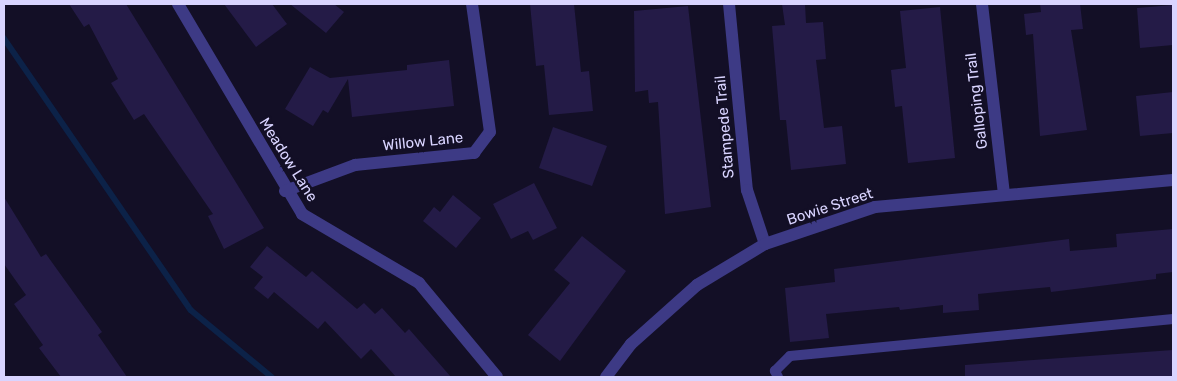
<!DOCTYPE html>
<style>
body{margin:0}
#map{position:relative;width:1177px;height:381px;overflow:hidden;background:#130f26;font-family:Rubik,sans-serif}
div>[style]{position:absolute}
.stream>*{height:5.5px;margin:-2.75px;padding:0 2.75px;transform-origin:2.75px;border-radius:2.75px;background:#0c2248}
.building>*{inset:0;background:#241b47}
.lane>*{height:10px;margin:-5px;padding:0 5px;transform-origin:5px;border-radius:5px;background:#3d3a85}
.street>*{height:12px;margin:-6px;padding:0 6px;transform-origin:6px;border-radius:6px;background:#3d3a85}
span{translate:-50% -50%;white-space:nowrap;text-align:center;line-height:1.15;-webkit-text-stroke:5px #130f26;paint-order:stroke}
.street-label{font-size:15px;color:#d9d4ff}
.frame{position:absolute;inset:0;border:5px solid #d9d4ff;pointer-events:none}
</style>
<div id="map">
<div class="stream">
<i style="left:4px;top:38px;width:330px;rotate:55.5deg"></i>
<i style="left:191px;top:310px;width:105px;rotate:39.6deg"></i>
</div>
<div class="building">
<i style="clip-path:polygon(69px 4px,126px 4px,264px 228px,224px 249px,208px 216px,213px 214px,144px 114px,134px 120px,111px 83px,118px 79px,89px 24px,84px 27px)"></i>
<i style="clip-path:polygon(224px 4px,272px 4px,287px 24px,256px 47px)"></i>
<i style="clip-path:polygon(290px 4px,334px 4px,344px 12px,326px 33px)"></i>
<i style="clip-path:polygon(530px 4px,574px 4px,581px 72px,589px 71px,593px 111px,549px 115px,544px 65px,536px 66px)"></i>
<i style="clip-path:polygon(782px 4px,805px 4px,806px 23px,823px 22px,826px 59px,816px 60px,824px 128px,842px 126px,846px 164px,791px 170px,786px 120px,780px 120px,772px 26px,785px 25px)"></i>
<i style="clip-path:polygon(1040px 4px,1080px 4px,1083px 29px,1071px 30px,1087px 130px,1040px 136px,1033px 34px,1026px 35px,1024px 14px,1041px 12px)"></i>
<i style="clip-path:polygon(1173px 5px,1173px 45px,1140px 48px,1137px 8px)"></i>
<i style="clip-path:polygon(688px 6px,711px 207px,665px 214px,658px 102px,649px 103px,648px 90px,635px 92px,634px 11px)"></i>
<i style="clip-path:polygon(940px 7px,955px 158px,908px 163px,902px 106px,895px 107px,891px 70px,906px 68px,900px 11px)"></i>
<i style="clip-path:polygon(449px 60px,454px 106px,352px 117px,348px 79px,328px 113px,323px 110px,313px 126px,285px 109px,310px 67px,330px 78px,407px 70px,407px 65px)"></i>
<i style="clip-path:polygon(1173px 92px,1173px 133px,1140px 136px,1136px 96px)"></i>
<i style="clip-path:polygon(553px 127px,607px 146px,592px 186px,539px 168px)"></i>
<i style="clip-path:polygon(534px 183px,557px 228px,533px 240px,528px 231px,511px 239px,493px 204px)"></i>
<i style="clip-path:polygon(453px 195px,481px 218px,456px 248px,423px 221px,434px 207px,440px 212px)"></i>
<i style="clip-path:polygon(4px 197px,41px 257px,46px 254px,102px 332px,98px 335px,127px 377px,61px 377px,39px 348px,43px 345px,14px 304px,26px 295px,4px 264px)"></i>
<i style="clip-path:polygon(1173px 229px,1173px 272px,1156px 274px,1156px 279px,1051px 292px,1050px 287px,978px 294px,979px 310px,943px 313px,943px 305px,900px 310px,899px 307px,826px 314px,829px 338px,790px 342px,785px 288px,835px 282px,834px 269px,1069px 239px,1070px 251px,1117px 247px,1116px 234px)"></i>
<i style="clip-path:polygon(582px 236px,626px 271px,560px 361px,528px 335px,570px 283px,554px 270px)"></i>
<i style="clip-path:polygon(267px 246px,306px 277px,312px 271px,357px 309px,364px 303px,375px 314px,382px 308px,405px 333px,409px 329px,451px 377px,396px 377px,371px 349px,361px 359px,325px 321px,318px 329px,274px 292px,268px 299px,254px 288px,263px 277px,250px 267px)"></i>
<i style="clip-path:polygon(1173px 350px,1173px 377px,965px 377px,965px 365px)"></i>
</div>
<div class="lane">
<i style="left:778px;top:377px;width:7px;rotate:-117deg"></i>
<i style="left:775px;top:371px;width:21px;rotate:-45deg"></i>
<i style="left:790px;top:356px;width:385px;rotate:-5.5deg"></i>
</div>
<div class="street">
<i style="left:178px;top:4px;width:244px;rotate:59.4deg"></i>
<i style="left:302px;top:214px;width:136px;rotate:30.5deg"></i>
<i style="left:419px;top:283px;width:122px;rotate:50.3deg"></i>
<i style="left:729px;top:4px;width:187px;rotate:84.5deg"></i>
<i style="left:747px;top:190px;width:57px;rotate:71.6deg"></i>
<i style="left:982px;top:4px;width:192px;rotate:83.4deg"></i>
<i style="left:285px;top:191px;width:75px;rotate:-20.4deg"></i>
<i style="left:355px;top:165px;width:120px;rotate:-5.8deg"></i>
<i style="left:474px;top:153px;width:26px;rotate:-53deg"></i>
<i style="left:490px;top:132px;width:129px;rotate:-98deg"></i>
<i style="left:606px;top:377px;width:41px;rotate:-52.9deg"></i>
<i style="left:631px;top:344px;width:89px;rotate:-41.8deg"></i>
<i style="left:697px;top:285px;width:79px;rotate:-31.1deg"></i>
<i style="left:765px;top:244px;width:116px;rotate:-18.6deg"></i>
<i style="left:875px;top:207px;width:299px;rotate:-5.2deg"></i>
</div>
<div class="street-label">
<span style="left:977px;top:101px;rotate:-97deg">Galloping Trail</span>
<span style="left:725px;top:127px;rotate:-95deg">Stampede Trail</span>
<span style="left:423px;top:142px;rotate:-6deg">Willow Lane</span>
<span style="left:288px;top:160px;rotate:58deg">Meadow Lane</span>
<span style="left:830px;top:207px;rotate:-18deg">Bowie Street</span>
</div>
<div class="frame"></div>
</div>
